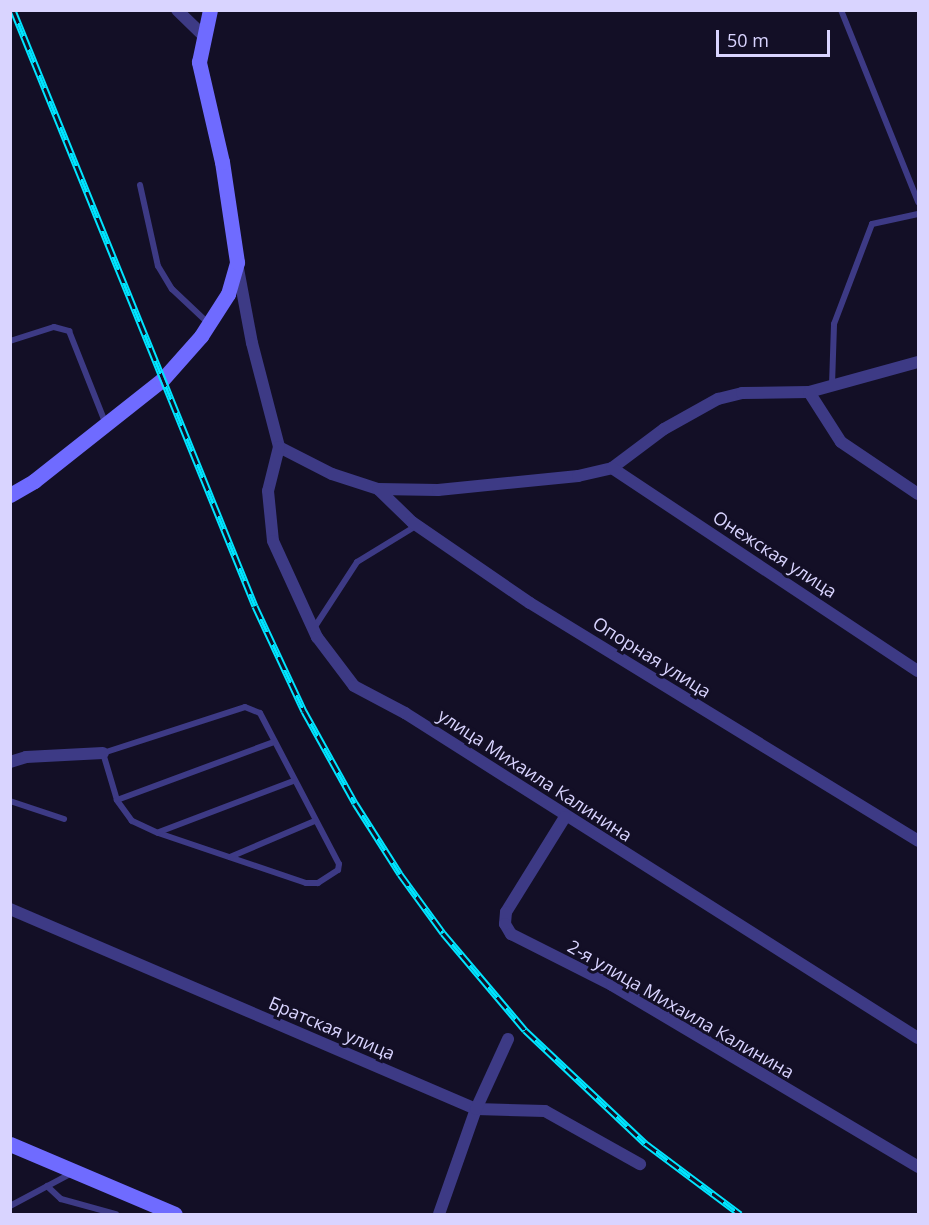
<!DOCTYPE html>
<meta charset="utf-8">
<style>
body{margin:0}
#map{position:relative;width:929px;height:1225px;overflow:hidden;background:#130f26;font-family:"Open Sans",sans-serif}
div>[style]{position:absolute}
.lane>*{height:6px;margin:-3px;padding:0 3px;transform-origin:3px;border-radius:3px;background:#3d3a85}
.street>*{height:12px;margin:-6px;padding:0 6px;transform-origin:6px;border-radius:6px;background:#3d3a85}
.secondary>*{height:15px;margin:-7.5px;padding:0 7.5px;transform-origin:7.5px;border-radius:7.5px;background:#6f6bff}
.rail>*{height:7px;margin-top:-3.5px;transform-origin:0;background:repeating-linear-gradient(90deg,#130f26 0 14px,#00e5ff 0 28px);box-sizing:border-box;border-block:2px solid #00e5ff}
span{translate:-50% -50%;white-space:nowrap;text-align:center;line-height:1.15;-webkit-text-stroke:6px #130f26;paint-order:stroke}
.street-label{font-size:18px;color:#d9d4ff}
.frame{position:absolute;inset:0;border:12px solid #d9d4ff;pointer-events:none}
.scale{position:absolute;left:716px;top:30px;width:114px;height:27px;box-sizing:border-box;border:3px solid #d9d4ff;border-top:0;padding-left:8px;font-size:18px;line-height:21px;white-space:nowrap;color:#d9d4ff;-webkit-text-stroke:4px #130f26;paint-order:stroke}
</style>
<div id="map">
<div class="lane">
<i style="left:841px;top:10px;width:207px;rotate:68.1deg"></i>
<i style="left:140px;top:185px;width:83px;rotate:77.5deg"></i>
<i style="left:158px;top:266px;width:27px;rotate:59deg"></i>
<i style="left:172px;top:289px;width:48px;rotate:43.3deg"></i>
<i style="left:10px;top:341px;width:46px;rotate:-17.7deg"></i>
<i style="left:54px;top:327px;width:16px;rotate:15deg"></i>
<i style="left:69px;top:331px;width:98px;rotate:68.4deg"></i>
<i style="left:832px;top:385px;width:61px;rotate:-88.1deg"></i>
<i style="left:834px;top:324px;width:107px;rotate:-69.2deg"></i>
<i style="left:872px;top:224px;width:47px;rotate:-12.3deg"></i>
<i style="left:314px;top:628px;width:79px;rotate:-56.9deg"></i>
<i style="left:357px;top:562px;width:69px;rotate:-31.4deg"></i>
<i style="left:245px;top:707px;width:16px;rotate:22deg"></i>
<i style="left:260px;top:713px;width:170px;rotate:62.4deg"></i>
<i style="left:339px;top:864px;width:6px;rotate:99deg"></i>
<i style="left:338px;top:870px;width:24px;rotate:147deg"></i>
<i style="left:318px;top:883px;width:12px;rotate:180deg"></i>
<i style="left:306px;top:883px;width:156px;rotate:-161.3deg"></i>
<i style="left:158px;top:833px;width:29px;rotate:-155deg"></i>
<i style="left:132px;top:821px;width:26px;rotate:-126deg"></i>
<i style="left:117px;top:800px;width:49px;rotate:-106.6deg"></i>
<i style="left:103px;top:753px;width:149px;rotate:-17.9deg"></i>
<i style="left:117px;top:800px;width:167px;rotate:-20.3deg"></i>
<i style="left:10px;top:801px;width:57px;rotate:18.4deg"></i>
<i style="left:159px;top:832px;width:143px;rotate:-20.8deg"></i>
<i style="left:230px;top:857px;width:92px;rotate:-23deg"></i>
<i style="left:47px;top:1186px;width:19px;rotate:43deg"></i>
<i style="left:61px;top:1199px;width:57px;rotate:15.3deg"></i>
<i style="left:10px;top:1206px;width:72px;rotate:-28deg"></i>
</div>
<div class="street">
<i style="left:177px;top:10px;width:35px;rotate:44deg"></i>
<i style="left:237px;top:263px;width:81px;rotate:79.4deg"></i>
<i style="left:252px;top:343px;width:107px;rotate:75.4deg"></i>
<i style="left:279px;top:447px;width:59px;rotate:27deg"></i>
<i style="left:332px;top:474px;width:48px;rotate:18.1deg"></i>
<i style="left:378px;top:489px;width:60px;rotate:1deg"></i>
<i style="left:438px;top:490px;width:141px;rotate:-5.7deg"></i>
<i style="left:578px;top:476px;width:35px;rotate:-13deg"></i>
<i style="left:612px;top:468px;width:65px;rotate:-36.9deg"></i>
<i style="left:664px;top:429px;width:62px;rotate:-29.1deg"></i>
<i style="left:718px;top:399px;width:25px;rotate:-14deg"></i>
<i style="left:742px;top:393px;width:67px;rotate:-0.9deg"></i>
<i style="left:809px;top:392px;width:113px;rotate:-15.4deg"></i>
<i style="left:809px;top:392px;width:59px;rotate:57.4deg"></i>
<i style="left:841px;top:442px;width:93px;rotate:34deg"></i>
<i style="left:279px;top:447px;width:45px;rotate:104deg"></i>
<i style="left:268px;top:491px;width:50px;rotate:84.3deg"></i>
<i style="left:273px;top:541px;width:106px;rotate:65.4deg"></i>
<i style="left:317px;top:637px;width:61px;rotate:52.9deg"></i>
<i style="left:354px;top:686px;width:58px;rotate:27.9deg"></i>
<i style="left:405px;top:713px;width:607px;rotate:32.36deg"></i>
<i style="left:612px;top:468px;width:367px;rotate:33.6deg"></i>
<i style="left:378px;top:489px;width:47px;rotate:44.1deg"></i>
<i style="left:412px;top:522px;width:143px;rotate:34.5deg"></i>
<i style="left:530px;top:603px;width:455px;rotate:31.5deg"></i>
<i style="left:10px;top:762px;width:17px;rotate:-17deg"></i>
<i style="left:26px;top:757px;width:77px;rotate:-3deg"></i>
<i style="left:565px;top:817px;width:112px;rotate:121.8deg"></i>
<i style="left:506px;top:912px;width:12px;rotate:95deg"></i>
<i style="left:505px;top:924px;width:12px;rotate:59deg"></i>
<i style="left:511px;top:934px;width:113px;rotate:26.8deg"></i>
<i style="left:612px;top:985px;width:356px;rotate:30.7deg"></i>
<i style="left:10px;top:909px;width:507px;rotate:23.23deg"></i>
<i style="left:476px;top:1109px;width:69px;rotate:1.7deg"></i>
<i style="left:545px;top:1111px;width:109px;rotate:29.2deg"></i>
<i style="left:439px;top:1214px;width:111px;rotate:-70.6deg"></i>
<i style="left:476px;top:1109px;width:77px;rotate:-65.4deg"></i>
</div>
<div class="secondary">
<i style="left:10px;top:495px;width:28px;rotate:-30deg"></i>
<i style="left:34px;top:481px;width:163px;rotate:-38.3deg"></i>
<i style="left:162px;top:380px;width:59px;rotate:-48.4deg"></i>
<i style="left:201px;top:336px;width:50px;rotate:-57.3deg"></i>
<i style="left:228px;top:294px;width:33px;rotate:-74deg"></i>
<i style="left:237px;top:262px;width:101px;rotate:-98.5deg"></i>
<i style="left:222px;top:162px;width:103px;rotate:-103deg"></i>
<i style="left:199px;top:62px;width:53px;rotate:-78.1deg"></i>
<i style="left:10px;top:1144px;width:179px;rotate:23deg"></i>
</div>
<div class="rail">
<i style="left:13px;top:10px;width:643px;rotate:67.9deg"></i>
<i style="left:255px;top:606px;width:116px;rotate:65deg"></i>
<i style="left:304px;top:711px;width:105px;rotate:61deg"></i>
<i style="left:355px;top:803px;width:84px;rotate:57.6deg"></i>
<i style="left:400px;top:874px;width:73px;rotate:53.9deg"></i>
<i style="left:443px;top:933px;width:127px;rotate:49.8deg"></i>
<i style="left:525px;top:1030px;width:165px;rotate:43.3deg"></i>
<i style="left:645px;top:1143px;width:119px;rotate:36.8deg"></i>
</div>
<div class="street-label">
<span style="left:775px;top:554px;rotate:33deg">Онежская улица</span>
<span style="left:652px;top:657px;rotate:32deg">Опорная улица</span>
<span style="left:535px;top:775px;rotate:33deg">улица Михаила Калинина</span>
<span style="left:681px;top:1009px;rotate:30deg">2-я улица Михаила Калинина</span>
<span style="left:332px;top:1028px;rotate:23deg">Братская улица</span>
</div>
<div class="frame"></div>
<div class="scale">50 m</div>
</div>
